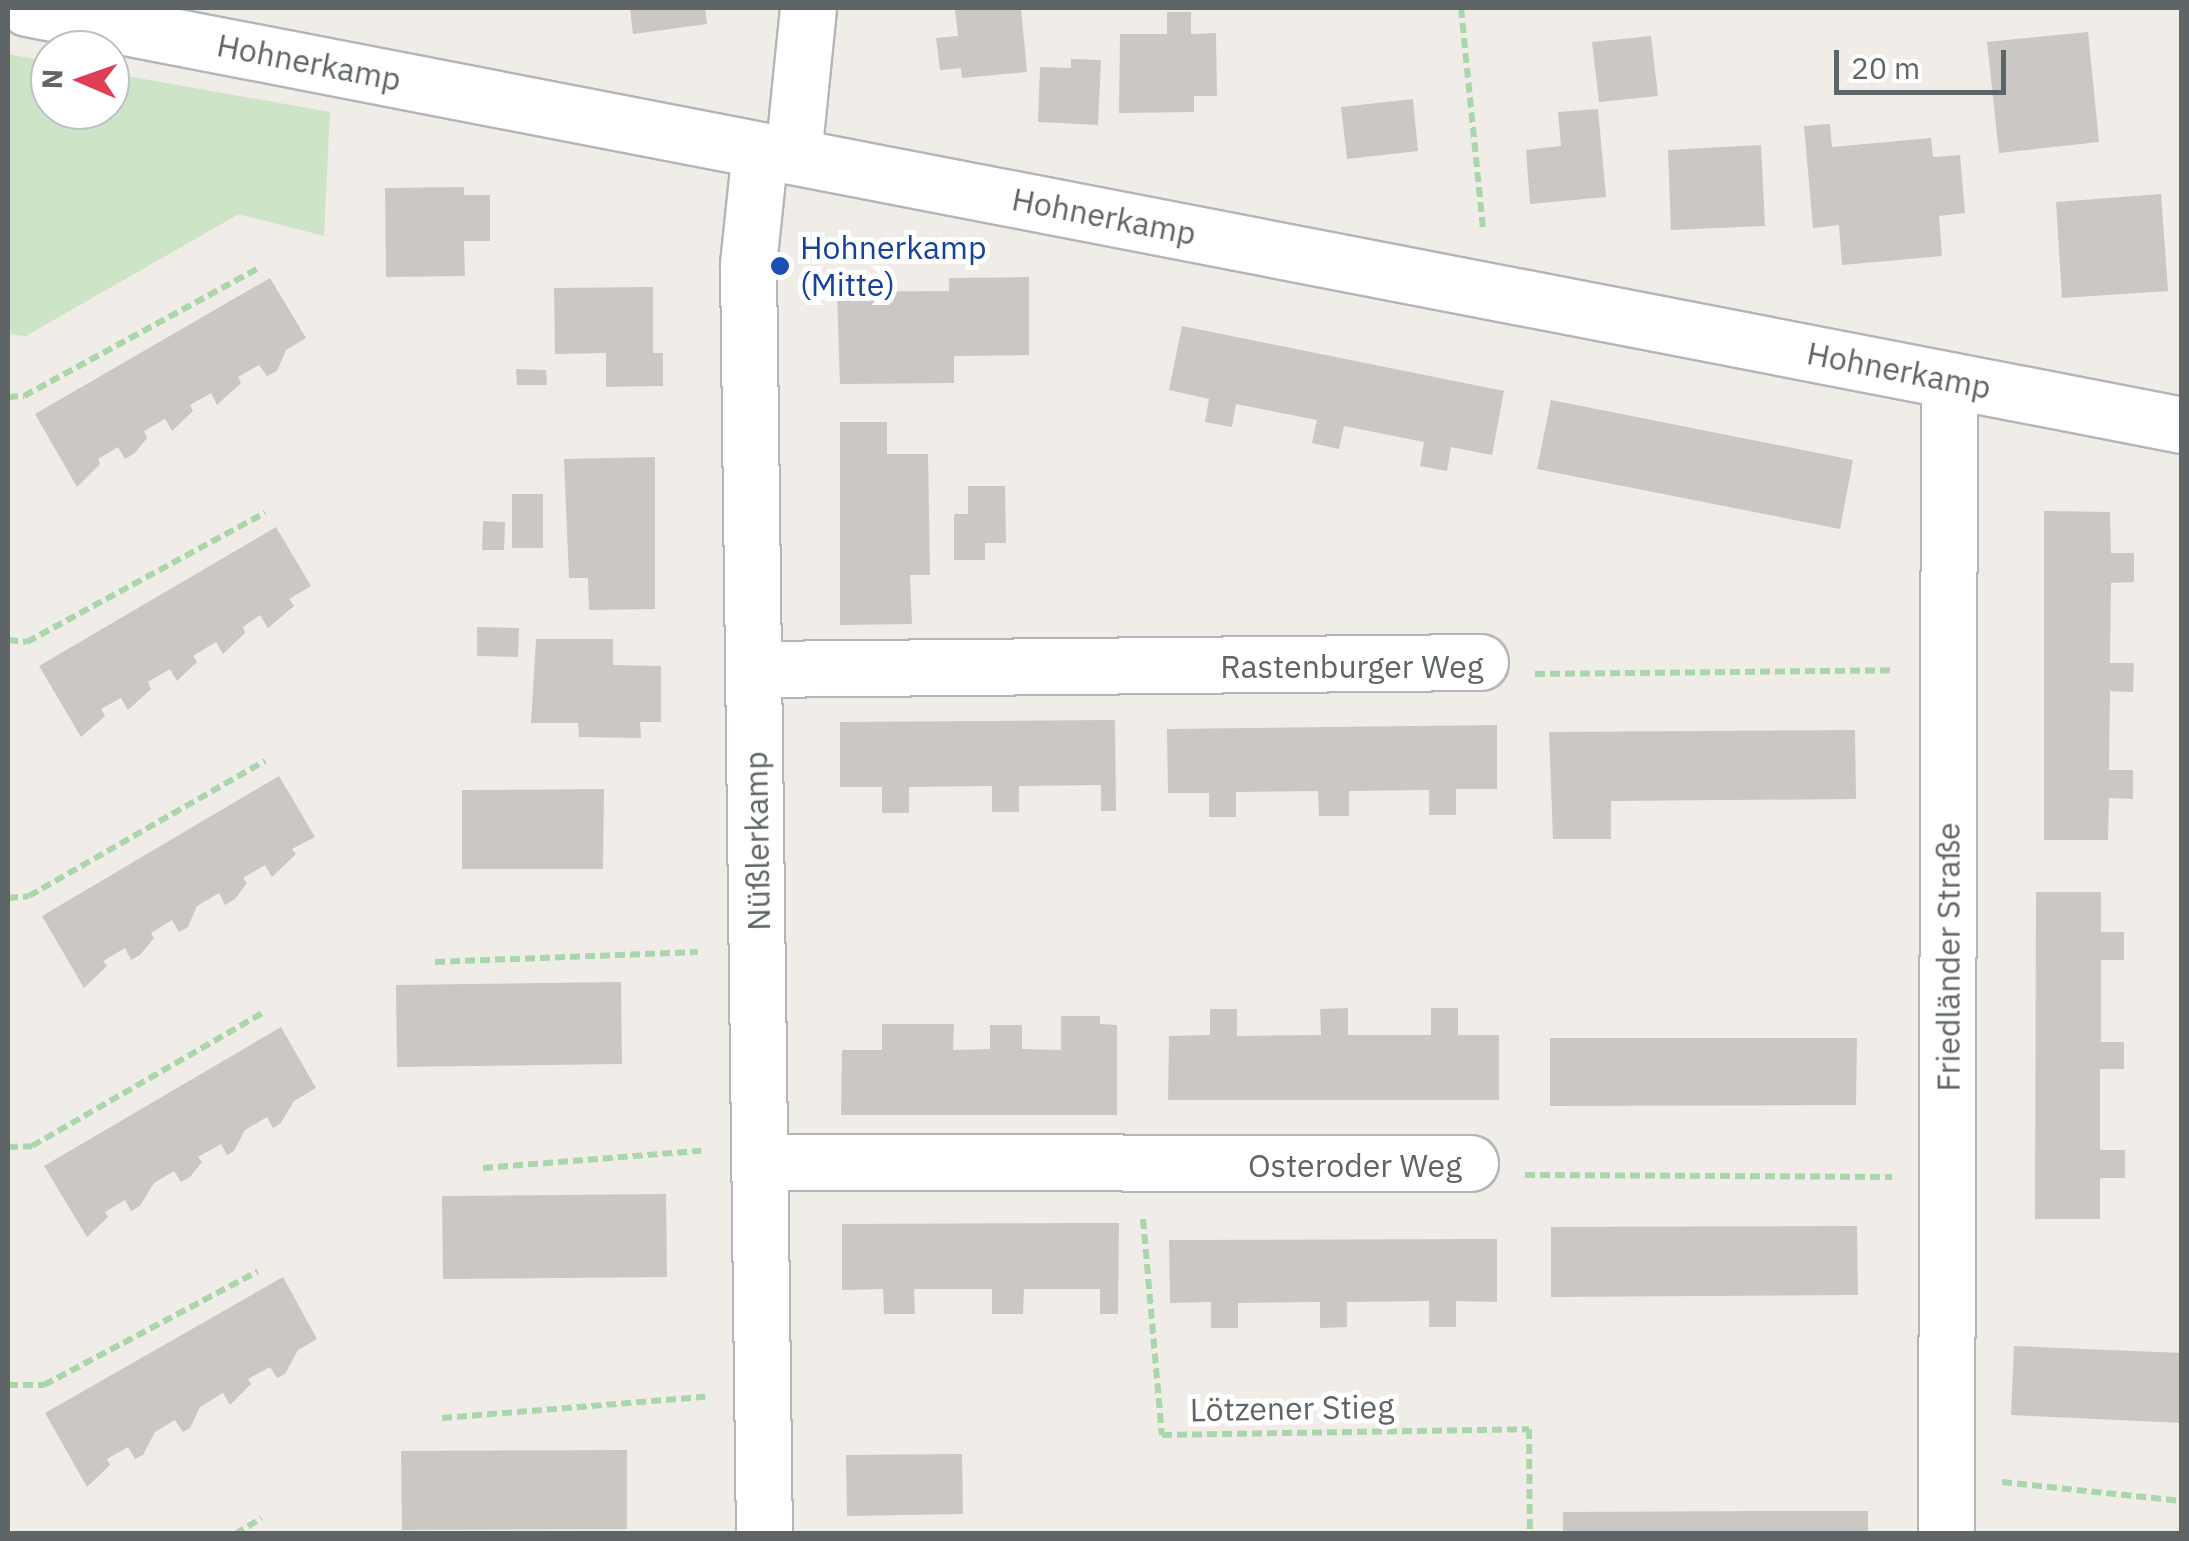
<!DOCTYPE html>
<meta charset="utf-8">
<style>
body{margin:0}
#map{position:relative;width:2189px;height:1541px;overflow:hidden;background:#f0ece7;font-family:"IBM Plex Sans",sans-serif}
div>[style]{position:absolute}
.green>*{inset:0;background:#cde5c6}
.building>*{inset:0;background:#cbc7c4}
.path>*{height:6px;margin-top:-3px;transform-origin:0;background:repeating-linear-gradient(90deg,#a9d6ab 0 10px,transparent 0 15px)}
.roads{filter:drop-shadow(2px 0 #b2b6b8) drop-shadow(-2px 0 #b2b6b8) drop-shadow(0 2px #b2b6b8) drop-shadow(0 -2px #b2b6b8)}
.street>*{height:55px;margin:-27.5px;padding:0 27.5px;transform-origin:27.5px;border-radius:27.5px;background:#fff}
.dots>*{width:28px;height:28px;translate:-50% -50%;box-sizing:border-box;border:5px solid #fff;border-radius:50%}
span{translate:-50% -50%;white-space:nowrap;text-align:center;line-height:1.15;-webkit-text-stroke:10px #fff;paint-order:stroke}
.street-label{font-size:32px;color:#5f6466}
.transit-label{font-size:32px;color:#164399}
.left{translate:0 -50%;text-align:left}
.frame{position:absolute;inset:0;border:10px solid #5f6466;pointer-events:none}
.north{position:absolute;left:30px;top:30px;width:100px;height:100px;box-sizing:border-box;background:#fff;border:2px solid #bfc1c2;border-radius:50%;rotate:272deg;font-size:28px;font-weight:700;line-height:40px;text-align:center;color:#5f6466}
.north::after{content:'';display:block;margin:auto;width:35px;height:45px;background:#df3e56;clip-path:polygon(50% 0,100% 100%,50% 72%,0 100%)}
.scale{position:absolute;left:1834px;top:50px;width:172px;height:45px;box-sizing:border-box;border:5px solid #5f6466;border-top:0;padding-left:12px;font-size:30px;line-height:35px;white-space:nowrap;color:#5f6466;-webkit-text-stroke:8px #fff;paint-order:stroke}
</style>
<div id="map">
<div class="green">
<i style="clip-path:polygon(8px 54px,50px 62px,50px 110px,110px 110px,110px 73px,330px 112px,324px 236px,239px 214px,26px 336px,8px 334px)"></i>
</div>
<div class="building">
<i style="clip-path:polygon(630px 8px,705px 8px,707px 24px,633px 34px)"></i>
<i style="clip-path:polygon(955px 8px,1021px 8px,1027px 72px,962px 78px,961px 68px,940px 70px,936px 38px,958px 36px)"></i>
<i style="clip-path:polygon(1167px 12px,1191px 12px,1191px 34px,1216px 33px,1217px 96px,1194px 96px,1194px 112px,1119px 113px,1120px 34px,1167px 34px)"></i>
<i style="clip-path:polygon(2088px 32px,2099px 142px,1999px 153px,1987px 42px)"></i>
<i style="clip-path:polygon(1651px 36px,1658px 96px,1599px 102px,1592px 42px)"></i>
<i style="clip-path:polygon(1071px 59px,1101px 60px,1098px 125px,1038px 122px,1040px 67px,1071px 68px)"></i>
<i style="clip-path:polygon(1413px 99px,1418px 151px,1347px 159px,1341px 107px)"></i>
<i style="clip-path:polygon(1598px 109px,1606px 197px,1530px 204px,1526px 150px,1561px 146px,1558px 112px)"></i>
<i style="clip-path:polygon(1830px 124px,1832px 147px,1931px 138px,1933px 157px,1960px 155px,1965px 213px,1939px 216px,1942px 256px,1842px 265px,1839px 225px,1813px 228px,1804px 126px)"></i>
<i style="clip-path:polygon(1761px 145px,1765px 226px,1671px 230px,1668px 150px)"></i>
<i style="clip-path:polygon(464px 187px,464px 195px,490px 195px,490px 241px,464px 241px,465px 276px,386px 277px,385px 188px)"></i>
<i style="clip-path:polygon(2161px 194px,2168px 291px,2062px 298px,2056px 202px)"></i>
<i style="clip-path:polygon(1029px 277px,1029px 355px,954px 356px,954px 383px,840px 384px,837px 292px,949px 291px,949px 278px)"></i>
<i style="clip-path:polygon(270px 278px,306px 338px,286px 350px,277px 371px,267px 376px,259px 365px,238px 377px,241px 383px,217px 405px,211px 393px,190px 405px,193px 411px,172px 431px,165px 419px,144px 431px,147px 438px,135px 453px,125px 459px,118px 447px,98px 459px,100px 464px,77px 487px,35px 414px)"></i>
<i style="clip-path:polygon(653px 287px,653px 353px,663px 353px,663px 386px,606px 387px,606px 353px,555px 354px,554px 288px)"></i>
<i style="clip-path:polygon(1182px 326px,1504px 391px,1492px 455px,1451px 447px,1447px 471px,1420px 466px,1424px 442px,1344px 426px,1339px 449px,1312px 443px,1317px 420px,1236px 404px,1232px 427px,1205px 422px,1209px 399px,1169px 390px)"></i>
<i style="clip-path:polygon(516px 369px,546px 370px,547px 385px,517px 385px)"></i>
<i style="clip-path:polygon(1551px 400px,1853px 460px,1840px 529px,1537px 469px)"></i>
<i style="clip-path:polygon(840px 422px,887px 422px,887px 454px,928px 454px,930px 575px,910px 575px,912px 624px,840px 625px)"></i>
<i style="clip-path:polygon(655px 457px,655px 609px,589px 610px,588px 578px,569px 578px,564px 459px)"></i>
<i style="clip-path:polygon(968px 486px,1005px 486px,1006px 543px,985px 543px,985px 560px,954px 560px,954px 514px,968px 514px)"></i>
<i style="clip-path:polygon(512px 494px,543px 494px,543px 548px,512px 548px)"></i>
<i style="clip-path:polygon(2044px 511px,2110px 512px,2111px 553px,2134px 553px,2134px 582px,2111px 583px,2110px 663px,2134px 663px,2133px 692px,2110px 691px,2109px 770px,2133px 770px,2133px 799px,2109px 798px,2108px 840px,2044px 840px)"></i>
<i style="clip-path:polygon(483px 521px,505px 522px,504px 550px,482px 550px)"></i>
<i style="clip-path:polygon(276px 527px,311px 586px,289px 599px,294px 606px,268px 628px,260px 615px,243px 627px,245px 633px,223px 654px,216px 642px,193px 656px,197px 662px,177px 681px,170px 669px,148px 682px,151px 689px,128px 710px,121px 698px,101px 709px,105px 716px,81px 737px,39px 666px)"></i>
<i style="clip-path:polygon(477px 627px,519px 628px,518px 657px,477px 656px)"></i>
<i style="clip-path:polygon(536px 639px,613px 639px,613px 665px,661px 666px,661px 722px,640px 722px,641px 738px,579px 737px,578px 723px,531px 723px)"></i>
<i style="clip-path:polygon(1115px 720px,1116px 811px,1101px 811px,1101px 785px,1019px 786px,1019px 812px,992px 812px,992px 786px,909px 787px,909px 813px,882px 813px,882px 787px,840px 787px,840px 722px)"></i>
<i style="clip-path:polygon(1497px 725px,1497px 789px,1456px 789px,1456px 815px,1429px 815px,1429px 790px,1349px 791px,1349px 816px,1319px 816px,1318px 791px,1236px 792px,1236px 817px,1209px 817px,1209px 793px,1168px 793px,1167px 729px)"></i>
<i style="clip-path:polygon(1855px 730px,1856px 799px,1611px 801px,1611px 839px,1553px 839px,1549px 732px)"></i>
<i style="clip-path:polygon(279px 776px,315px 837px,292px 849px,296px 854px,272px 877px,265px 865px,243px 878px,247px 883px,235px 899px,225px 905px,219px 893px,197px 906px,188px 927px,179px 932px,172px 920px,151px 933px,154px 938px,140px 955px,131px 960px,125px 948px,103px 961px,107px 966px,84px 988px,42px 916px)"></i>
<i style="clip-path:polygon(604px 789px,603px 869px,462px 869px,462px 790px)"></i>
<i style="clip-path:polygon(2036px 892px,2101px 892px,2101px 932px,2124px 932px,2124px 960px,2101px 960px,2101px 1042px,2124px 1042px,2124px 1069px,2100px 1069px,2100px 1150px,2125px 1150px,2125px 1178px,2100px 1178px,2100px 1219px,2035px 1219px)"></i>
<i style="clip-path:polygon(621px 982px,622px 1064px,397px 1067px,396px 985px)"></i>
<i style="clip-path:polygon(1348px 1008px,1348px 1035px,1431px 1035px,1431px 1008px,1458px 1008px,1458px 1035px,1499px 1035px,1499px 1100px,1168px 1100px,1169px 1036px,1210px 1035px,1210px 1009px,1237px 1009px,1237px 1036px,1321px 1035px,1320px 1009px)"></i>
<i style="clip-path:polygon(1061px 1016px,1100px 1016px,1100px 1024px,1117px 1025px,1117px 1115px,841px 1115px,842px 1050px,882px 1050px,882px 1024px,954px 1024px,953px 1050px,990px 1049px,990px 1025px,1022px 1025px,1022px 1049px,1061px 1050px)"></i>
<i style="clip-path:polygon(281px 1027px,316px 1088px,294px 1101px,281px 1123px,273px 1128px,267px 1117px,245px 1130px,234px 1151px,227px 1155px,221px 1144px,198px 1157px,202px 1162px,190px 1177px,181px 1182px,174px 1171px,154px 1183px,140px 1206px,131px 1211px,125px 1200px,105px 1212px,108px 1217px,87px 1237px,44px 1166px)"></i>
<i style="clip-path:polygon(1550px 1038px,1857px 1038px,1856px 1105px,1550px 1106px)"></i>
<i style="clip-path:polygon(666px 1194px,667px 1277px,443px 1279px,442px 1196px)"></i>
<i style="clip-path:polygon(1119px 1223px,1118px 1314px,1100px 1314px,1100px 1289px,1024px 1289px,1023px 1314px,992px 1314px,992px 1289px,914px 1289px,915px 1314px,884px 1314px,883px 1289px,842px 1290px,842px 1224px)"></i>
<i style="clip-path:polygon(1857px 1226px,1858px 1295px,1551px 1297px,1551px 1227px)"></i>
<i style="clip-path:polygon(1497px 1239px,1497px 1302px,1456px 1301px,1456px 1327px,1429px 1327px,1429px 1301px,1347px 1302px,1347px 1327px,1320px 1328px,1320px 1302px,1238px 1303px,1238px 1328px,1211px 1328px,1211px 1302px,1170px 1303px,1169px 1240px)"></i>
<i style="clip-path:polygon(283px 1277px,317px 1339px,298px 1350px,285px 1374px,277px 1378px,270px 1367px,248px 1379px,251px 1384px,230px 1405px,223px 1393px,200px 1407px,190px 1428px,183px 1432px,175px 1420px,155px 1432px,143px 1455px,135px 1459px,128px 1447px,107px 1459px,110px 1465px,87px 1487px,45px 1413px)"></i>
<i style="clip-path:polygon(2014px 1346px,2182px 1353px,2182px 1423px,2011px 1415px)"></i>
<i style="clip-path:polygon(627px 1450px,627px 1529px,402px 1530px,401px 1451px)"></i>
<i style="clip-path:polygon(962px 1454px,963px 1514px,847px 1516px,846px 1455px)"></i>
<i style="clip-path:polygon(1768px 1511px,1868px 1511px,1868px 1534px,1563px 1534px,1563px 1512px)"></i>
</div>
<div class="path">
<i style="left:1461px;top:8px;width:223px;rotate:84.3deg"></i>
<i style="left:8px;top:397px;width:16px;rotate:-4deg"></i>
<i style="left:24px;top:396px;width:270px;rotate:-28.6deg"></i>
<i style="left:8px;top:640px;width:19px;rotate:6deg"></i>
<i style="left:27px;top:642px;width:271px;rotate:-28.5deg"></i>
<i style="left:1535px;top:674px;width:358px;rotate:-0.6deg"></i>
<i style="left:8px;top:898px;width:21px;rotate:-5deg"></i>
<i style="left:29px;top:896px;width:272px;rotate:-29.8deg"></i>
<i style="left:435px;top:962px;width:263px;rotate:-2.2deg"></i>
<i style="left:8px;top:1147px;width:24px;rotate:-2deg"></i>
<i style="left:32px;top:1146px;width:266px;rotate:-30deg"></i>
<i style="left:483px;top:1168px;width:219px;rotate:-4.5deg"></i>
<i style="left:1525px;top:1175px;width:367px;rotate:0.3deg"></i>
<i style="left:1143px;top:1219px;width:217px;rotate:85deg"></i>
<i style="left:1162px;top:1435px;width:367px;rotate:-0.9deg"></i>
<i style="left:1529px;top:1429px;width:105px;rotate:89.5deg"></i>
<i style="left:8px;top:1385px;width:36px"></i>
<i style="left:44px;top:1385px;width:242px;rotate:-28deg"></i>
<i style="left:442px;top:1418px;width:264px;rotate:-4.6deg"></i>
<i style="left:2002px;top:1482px;width:181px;rotate:6deg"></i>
<i style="left:235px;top:1534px;width:31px;rotate:-31deg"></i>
</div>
<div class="roads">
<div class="street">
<i style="left:27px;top:8px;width:2195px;rotate:10.95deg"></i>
<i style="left:760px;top:150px;width:116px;rotate:96deg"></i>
<i style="left:748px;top:265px;width:1269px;rotate:89.28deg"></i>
<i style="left:793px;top:156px;width:149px;rotate:-84.2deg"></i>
<i style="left:754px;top:669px;width:726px;rotate:-0.55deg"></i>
<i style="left:761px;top:1162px;width:709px;rotate:0.08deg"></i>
<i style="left:1946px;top:1534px;width:1154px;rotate:-89.85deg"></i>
</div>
</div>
<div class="dots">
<i style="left:780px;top:266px;background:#1a4fb4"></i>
</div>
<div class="street-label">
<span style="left:309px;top:62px;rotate:11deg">Hohnerkamp</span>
<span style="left:1104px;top:216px;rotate:11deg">Hohnerkamp</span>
<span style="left:1899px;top:370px;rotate:11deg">Hohnerkamp</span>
<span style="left:1352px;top:666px">Rastenburger Weg</span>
<span style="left:757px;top:841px;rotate:-91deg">Nüßlerkamp</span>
<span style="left:1948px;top:957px;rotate:-90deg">Friedländer Straße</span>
<span style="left:1355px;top:1165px">Osteroder Weg</span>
<span style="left:1292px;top:1408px;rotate:-1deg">Lötzener Stieg</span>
</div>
<div class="transit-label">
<span class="left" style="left:800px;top:266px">Hohnerkamp<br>(Mitte)</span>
</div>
<div class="frame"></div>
<div class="north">N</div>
<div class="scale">20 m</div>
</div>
